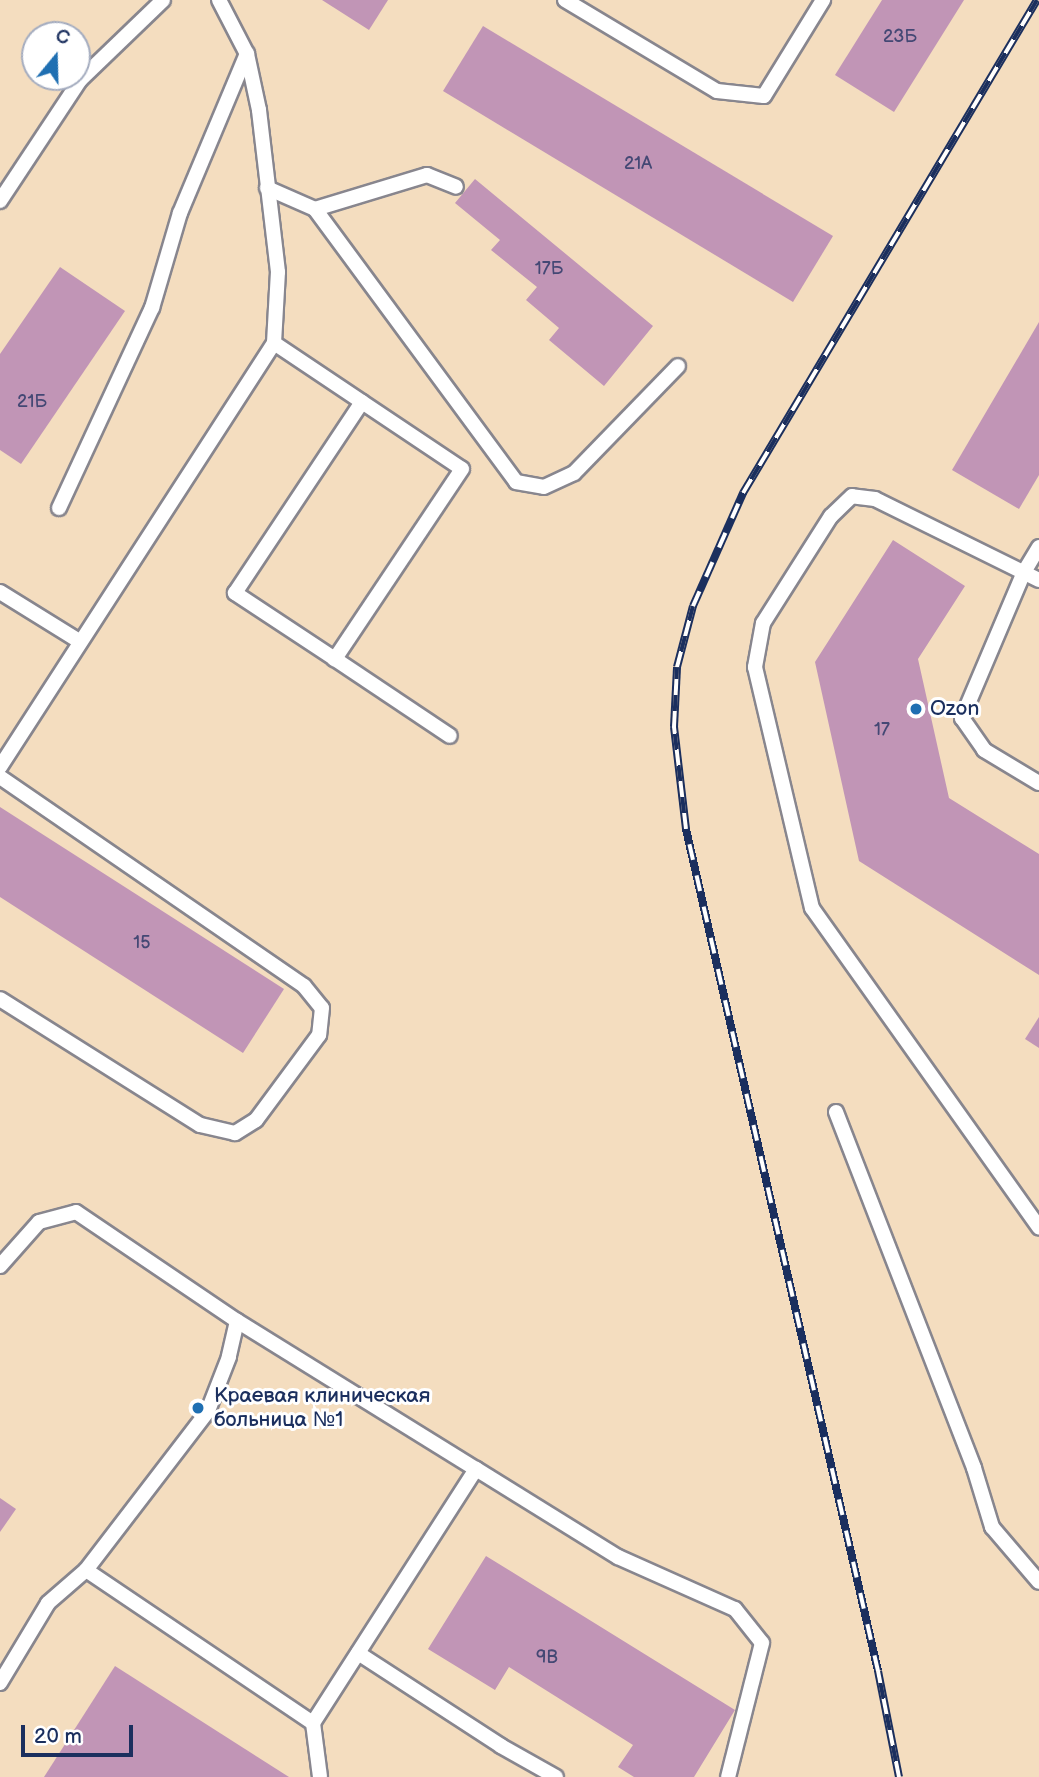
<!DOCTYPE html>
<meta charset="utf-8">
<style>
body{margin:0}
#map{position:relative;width:1039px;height:1777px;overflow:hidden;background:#f4ddbf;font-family:"Balsamiq Sans",sans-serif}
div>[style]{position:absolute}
.building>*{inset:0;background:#c195b6}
.roads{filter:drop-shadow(2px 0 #88868e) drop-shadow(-2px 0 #88868e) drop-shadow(0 2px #88868e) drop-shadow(0 -2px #88868e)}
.lane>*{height:14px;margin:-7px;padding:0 7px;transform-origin:7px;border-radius:7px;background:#fff}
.rail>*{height:8px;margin-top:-4px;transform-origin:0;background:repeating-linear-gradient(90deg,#fff 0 16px,#1b2f5e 0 32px);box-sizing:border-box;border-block:2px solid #1b2f5e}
.dots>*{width:19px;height:19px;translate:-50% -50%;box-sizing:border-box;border:4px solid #fff;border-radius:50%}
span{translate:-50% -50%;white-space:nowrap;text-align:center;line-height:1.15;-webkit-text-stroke:6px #fff;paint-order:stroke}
.number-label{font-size:18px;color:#444874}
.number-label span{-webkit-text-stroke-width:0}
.poi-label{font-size:21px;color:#1b2f5e}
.left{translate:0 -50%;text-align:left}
.north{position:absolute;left:21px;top:21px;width:70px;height:70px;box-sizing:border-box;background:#fff;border:2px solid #a4acbf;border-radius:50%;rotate:19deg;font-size:19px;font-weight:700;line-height:28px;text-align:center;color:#1b2f5e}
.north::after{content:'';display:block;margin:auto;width:24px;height:32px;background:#1f6fb2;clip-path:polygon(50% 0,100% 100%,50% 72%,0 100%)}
.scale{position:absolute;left:21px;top:1725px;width:112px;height:32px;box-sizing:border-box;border:4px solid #1b2f5e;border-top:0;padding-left:9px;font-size:21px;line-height:24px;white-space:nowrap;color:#1b2f5e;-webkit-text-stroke:5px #fff;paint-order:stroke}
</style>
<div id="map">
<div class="building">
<i style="clip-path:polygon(322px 0,388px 0,369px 30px)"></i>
<i style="clip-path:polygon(882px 0,964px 0,894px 112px,835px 75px)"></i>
<i style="clip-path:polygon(483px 26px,833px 236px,793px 302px,443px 91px)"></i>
<i style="clip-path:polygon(475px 179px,653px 326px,604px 386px,549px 340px,559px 328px,526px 300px,537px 287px,491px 250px,500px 240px,455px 203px)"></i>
<i style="clip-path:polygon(60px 267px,125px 311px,21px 464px,0 450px,0 354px)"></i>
<i style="clip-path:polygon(1039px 322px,1039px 475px,1019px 509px,952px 470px)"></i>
<i style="clip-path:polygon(893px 540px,965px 586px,918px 659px,949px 798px,1039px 854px,1039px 975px,859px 861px,815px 662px)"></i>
<i style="clip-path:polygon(0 807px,284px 989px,243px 1053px,0 897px)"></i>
<i style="clip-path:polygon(1039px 1017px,1039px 1048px,1025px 1039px)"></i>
<i style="clip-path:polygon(0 1498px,16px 1509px,0 1532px)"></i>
<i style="clip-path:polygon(486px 1556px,735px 1710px,694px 1777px,634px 1777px,618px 1767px,633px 1745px,509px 1667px,495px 1690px,428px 1649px)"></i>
<i style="clip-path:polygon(115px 1666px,289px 1777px,44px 1777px)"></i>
</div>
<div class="roads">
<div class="lane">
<i style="left:565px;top:0;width:177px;rotate:30.9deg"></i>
<i style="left:717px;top:91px;width:47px;rotate:6.1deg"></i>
<i style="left:764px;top:96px;width:113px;rotate:-58.4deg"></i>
<i style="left:267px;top:188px;width:52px;rotate:23.6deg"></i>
<i style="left:315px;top:209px;width:339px;rotate:53.6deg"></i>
<i style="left:516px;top:482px;width:28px;rotate:10deg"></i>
<i style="left:544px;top:487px;width:33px;rotate:-25deg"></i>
<i style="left:574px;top:473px;width:149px;rotate:-45.8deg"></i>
<i style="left:0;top:201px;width:145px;rotate:-56.5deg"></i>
<i style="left:80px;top:80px;width:115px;rotate:-43.9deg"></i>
<i style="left:315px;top:209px;width:117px;rotate:-16.9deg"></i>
<i style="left:427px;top:175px;width:31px;rotate:22deg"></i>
<i style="left:274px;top:343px;width:106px;rotate:33.8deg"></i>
<i style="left:362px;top:402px;width:120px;rotate:33.8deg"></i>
<i style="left:462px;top:469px;width:229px;rotate:123.8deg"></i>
<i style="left:335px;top:659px;width:120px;rotate:-146.6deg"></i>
<i style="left:235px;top:593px;width:229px;rotate:-56.4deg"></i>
<i style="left:59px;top:508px;width:221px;rotate:-65.1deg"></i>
<i style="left:152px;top:308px;width:99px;rotate:-73.6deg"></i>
<i style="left:180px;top:213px;width:173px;rotate:-67.2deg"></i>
<i style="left:1039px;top:547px;width:29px;rotate:121deg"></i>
<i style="left:1024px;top:572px;width:159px;rotate:113deg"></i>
<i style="left:962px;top:718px;width:39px;rotate:55deg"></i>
<i style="left:984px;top:750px;width:64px;rotate:31deg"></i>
<i style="left:1039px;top:580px;width:183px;rotate:-153.7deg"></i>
<i style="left:875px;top:499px;width:23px;rotate:-173deg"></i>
<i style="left:852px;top:496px;width:29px;rotate:136deg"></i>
<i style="left:831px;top:516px;width:127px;rotate:122.4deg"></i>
<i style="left:763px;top:623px;width:45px;rotate:100.3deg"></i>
<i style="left:755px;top:667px;width:248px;rotate:76.7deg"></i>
<i style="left:812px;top:908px;width:392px;rotate:54.6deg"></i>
<i style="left:0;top:592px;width:93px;rotate:31.8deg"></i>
<i style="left:335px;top:659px;width:138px;rotate:33.8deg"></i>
<i style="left:0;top:767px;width:505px;rotate:-57.13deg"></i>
<i style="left:274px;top:343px;width:71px;rotate:-86.8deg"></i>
<i style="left:278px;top:272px;width:163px;rotate:-96.7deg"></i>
<i style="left:259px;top:110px;width:57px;rotate:-102.1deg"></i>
<i style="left:247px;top:54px;width:61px;rotate:-117.4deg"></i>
<i style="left:0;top:777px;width:369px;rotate:34.5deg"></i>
<i style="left:304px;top:986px;width:28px;rotate:51deg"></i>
<i style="left:322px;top:1008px;width:27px;rotate:96deg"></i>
<i style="left:319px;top:1035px;width:106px;rotate:126.5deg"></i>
<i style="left:256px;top:1120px;width:25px;rotate:148deg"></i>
<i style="left:235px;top:1133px;width:36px;rotate:-167deg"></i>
<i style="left:200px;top:1125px;width:236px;rotate:-147.8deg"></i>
<i style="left:836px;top:1112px;width:382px;rotate:68.8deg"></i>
<i style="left:974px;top:1468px;width:62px;rotate:73deg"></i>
<i style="left:992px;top:1527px;width:72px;rotate:49.5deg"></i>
<i style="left:0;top:1266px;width:59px;rotate:-48.4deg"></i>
<i style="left:39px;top:1222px;width:38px;rotate:-15deg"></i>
<i style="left:76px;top:1212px;width:194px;rotate:34.1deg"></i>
<i style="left:237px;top:1321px;width:37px;rotate:103deg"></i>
<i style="left:229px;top:1357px;width:58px;rotate:111.3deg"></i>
<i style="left:208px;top:1411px;width:200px;rotate:127.5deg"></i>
<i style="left:237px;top:1321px;width:281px;rotate:31.8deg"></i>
<i style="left:476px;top:1469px;width:302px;rotate:122.7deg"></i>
<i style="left:476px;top:1469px;width:167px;rotate:31.8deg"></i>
<i style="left:618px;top:1557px;width:128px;rotate:24deg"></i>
<i style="left:735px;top:1609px;width:43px;rotate:51.5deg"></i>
<i style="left:762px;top:1643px;width:138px;rotate:104.2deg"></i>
<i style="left:358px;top:1653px;width:171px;rotate:33deg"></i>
<i style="left:501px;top:1746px;width:63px;rotate:29.4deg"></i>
<i style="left:0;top:1683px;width:93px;rotate:-59deg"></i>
<i style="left:48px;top:1603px;width:50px;rotate:-41deg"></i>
<i style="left:86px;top:1570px;width:274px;rotate:34deg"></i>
<i style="left:313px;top:1723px;width:54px;rotate:82.6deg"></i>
</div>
</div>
<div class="rail">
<i style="left:899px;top:1777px;width:108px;rotate:-101.2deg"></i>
<i style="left:878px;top:1671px;width:864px;rotate:-102.85deg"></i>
<i style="left:686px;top:829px;width:103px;rotate:-96.7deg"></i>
<i style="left:674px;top:727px;width:60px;rotate:-87.1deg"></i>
<i style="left:677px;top:667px;width:63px;rotate:-75.3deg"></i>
<i style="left:693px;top:606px;width:124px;rotate:-66.1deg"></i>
<i style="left:743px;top:493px;width:574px;rotate:-59.19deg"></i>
</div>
<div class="dots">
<i style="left:916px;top:709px;background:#1f6fb2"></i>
<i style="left:198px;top:1408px;background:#1f6fb2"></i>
</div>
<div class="number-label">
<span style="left:900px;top:37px">23Б</span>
<span style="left:638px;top:164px">21А</span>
<span style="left:549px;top:269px">17Б</span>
<span style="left:32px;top:402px">21Б</span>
<span style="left:882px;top:730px">17</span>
<span style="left:142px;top:943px">15</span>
<span style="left:547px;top:1658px">9В</span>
</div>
<div class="poi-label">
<span class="left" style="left:930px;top:709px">Ozon</span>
<span class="left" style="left:214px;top:1408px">Краевая клиническая<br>больница №1</span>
</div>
<div class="north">С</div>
<div class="scale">20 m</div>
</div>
